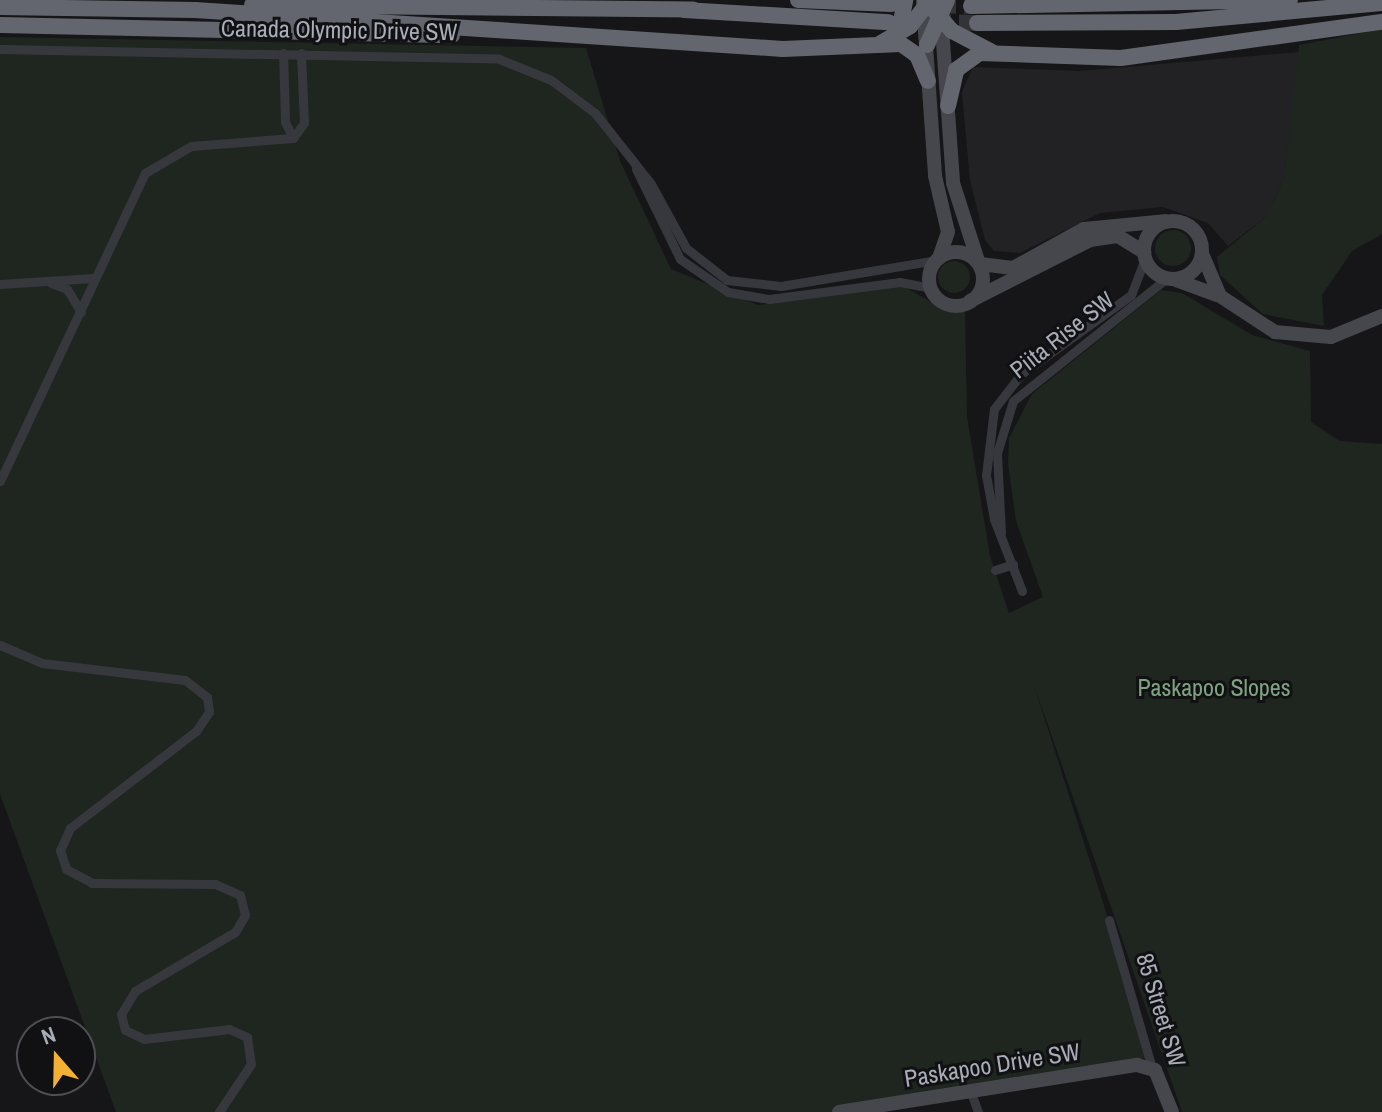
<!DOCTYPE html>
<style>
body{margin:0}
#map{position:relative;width:1382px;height:1112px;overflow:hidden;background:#161618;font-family:"Archivo Narrow",sans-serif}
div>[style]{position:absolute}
.built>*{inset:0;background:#222225}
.green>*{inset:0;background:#1e261f}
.round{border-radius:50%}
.highway-tunnel>*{height:16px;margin-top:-8px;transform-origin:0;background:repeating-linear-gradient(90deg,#333438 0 16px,transparent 0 24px)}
.street>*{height:9px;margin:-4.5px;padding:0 4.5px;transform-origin:4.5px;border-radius:4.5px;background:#37383d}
.secondary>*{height:14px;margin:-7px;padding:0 7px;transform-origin:7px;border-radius:7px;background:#45474d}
.secondary>.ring{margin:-7px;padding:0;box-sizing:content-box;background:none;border:14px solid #45474d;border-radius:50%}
.highway>*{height:16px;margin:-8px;padding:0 8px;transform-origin:8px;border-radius:8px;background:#63666e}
span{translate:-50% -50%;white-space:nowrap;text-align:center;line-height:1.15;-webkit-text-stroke:6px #111113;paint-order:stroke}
.street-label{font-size:24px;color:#a8adb8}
.park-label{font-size:24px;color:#7fa381}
.north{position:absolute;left:16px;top:1016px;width:80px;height:80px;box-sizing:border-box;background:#111113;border:2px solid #4d4f55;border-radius:50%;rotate:340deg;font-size:22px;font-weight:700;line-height:32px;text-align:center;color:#a8adb8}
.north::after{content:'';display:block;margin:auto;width:28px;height:36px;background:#f2b134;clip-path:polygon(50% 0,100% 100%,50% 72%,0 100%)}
</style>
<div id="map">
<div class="built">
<i style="clip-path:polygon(1299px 52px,1284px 178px,1267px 216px,1228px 246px,1208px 223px,1163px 207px,1100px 213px,1020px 253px,994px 251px,985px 240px,970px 180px,962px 92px,973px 67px,1080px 71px)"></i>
</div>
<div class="green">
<i style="clip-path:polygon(1382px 29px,1382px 234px,1352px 251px,1322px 295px,1324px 326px,1263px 314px,1220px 275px,1217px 257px,1267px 216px,1284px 178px,1299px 45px)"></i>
<i style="clip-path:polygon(0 37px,586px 48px,620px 161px,671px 269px,758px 305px,903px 286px,945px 310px,965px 311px,967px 417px,990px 556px,1009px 613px,1043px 597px,1016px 521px,1008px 464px,1009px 438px,1032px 394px,1161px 290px,1182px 293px,1252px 335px,1310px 351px,1311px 422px,1340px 441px,1382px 444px,1382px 1112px,1182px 1112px,1034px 685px,1152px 1057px,839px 1112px,116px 1112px,0 794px)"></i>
<i class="round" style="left:1155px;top:230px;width:36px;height:36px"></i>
<i class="round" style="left:938px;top:261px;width:32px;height:32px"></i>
</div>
<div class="highway-tunnel">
<i style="left:892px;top:4px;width:79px;rotate:1.5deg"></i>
<i style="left:935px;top:22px;width:42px;rotate:1.4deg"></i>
</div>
<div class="street">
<i style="left:0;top:49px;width:499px;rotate:1.1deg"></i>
<i style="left:499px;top:59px;width:56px;rotate:22deg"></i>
<i style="left:551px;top:80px;width:55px;rotate:36.9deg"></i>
<i style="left:595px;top:113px;width:90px;rotate:51.7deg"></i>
<i style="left:651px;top:184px;width:73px;rotate:61.3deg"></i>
<i style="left:686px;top:248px;width:52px;rotate:38deg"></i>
<i style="left:727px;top:280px;width:54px;rotate:6.3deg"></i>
<i style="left:781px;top:286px;width:157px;rotate:-9.5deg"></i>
<i style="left:283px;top:53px;width:69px;rotate:88.3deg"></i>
<i style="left:285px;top:122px;width:18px;rotate:63deg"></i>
<i style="left:293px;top:138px;width:19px;rotate:-54deg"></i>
<i style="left:304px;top:123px;width:70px;rotate:-92.5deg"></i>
<i style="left:636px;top:169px;width:100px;rotate:63.9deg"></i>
<i style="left:680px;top:259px;width:58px;rotate:34.5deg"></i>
<i style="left:728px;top:292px;width:42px;rotate:9.7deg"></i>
<i style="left:769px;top:299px;width:132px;rotate:-7.4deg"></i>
<i style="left:900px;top:282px;width:31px;rotate:11deg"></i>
<i style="left:51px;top:283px;width:17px;rotate:21deg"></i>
<i style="left:67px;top:289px;width:27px;rotate:59deg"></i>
<i style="left:0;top:284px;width:93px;rotate:-3.7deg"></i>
<i style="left:0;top:481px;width:340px;rotate:-64.8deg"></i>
<i style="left:145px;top:173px;width:53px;rotate:-30.4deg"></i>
<i style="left:191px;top:146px;width:102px;rotate:-4.5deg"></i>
<i style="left:1001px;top:533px;width:80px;rotate:-92.9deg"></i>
<i style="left:997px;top:453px;width:54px;rotate:-72.9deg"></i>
<i style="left:1013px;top:401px;width:197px;rotate:-38.6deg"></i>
<i style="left:995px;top:570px;width:19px;rotate:-18deg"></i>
<i style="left:1022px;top:591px;width:77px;rotate:-111.3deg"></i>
<i style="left:994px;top:519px;width:45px;rotate:-100.3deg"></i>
<i style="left:986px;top:475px;width:66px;rotate:-83.1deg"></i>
<i style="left:994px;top:409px;width:44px;rotate:-52.4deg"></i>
<i style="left:1021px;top:374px;width:135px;rotate:-35.7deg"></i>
<i style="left:1131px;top:295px;width:39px;rotate:-69deg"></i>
<i style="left:0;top:645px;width:46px;rotate:23.2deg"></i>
<i style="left:42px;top:663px;width:144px;rotate:6.8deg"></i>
<i style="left:185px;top:680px;width:28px;rotate:38deg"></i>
<i style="left:207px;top:697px;width:15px;rotate:82deg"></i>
<i style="left:209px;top:712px;width:23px;rotate:124deg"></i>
<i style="left:196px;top:731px;width:159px;rotate:142.4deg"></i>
<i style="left:70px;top:828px;width:24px;rotate:114deg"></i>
<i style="left:60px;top:850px;width:20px;rotate:72deg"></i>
<i style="left:66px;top:869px;width:30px;rotate:28deg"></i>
<i style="left:92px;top:883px;width:123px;rotate:0.5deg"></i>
<i style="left:215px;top:884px;width:27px;rotate:24deg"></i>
<i style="left:240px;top:895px;width:21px;rotate:76deg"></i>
<i style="left:245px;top:915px;width:20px;rotate:120deg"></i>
<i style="left:235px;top:932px;width:116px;rotate:149.5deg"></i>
<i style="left:135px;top:991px;width:27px;rotate:121deg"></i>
<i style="left:121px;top:1014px;width:16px;rotate:76deg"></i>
<i style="left:125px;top:1030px;width:21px;rotate:25deg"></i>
<i style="left:144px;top:1039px;width:86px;rotate:-6.7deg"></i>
<i style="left:229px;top:1029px;width:20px;rotate:24deg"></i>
<i style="left:247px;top:1037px;width:27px;rotate:82deg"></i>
<i style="left:251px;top:1064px;width:58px;rotate:123.7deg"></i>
<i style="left:1109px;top:920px;width:154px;rotate:73.8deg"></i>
<i style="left:970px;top:1090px;width:23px;rotate:70deg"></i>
</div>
<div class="secondary">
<i style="left:923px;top:3px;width:173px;rotate:86deg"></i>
<i style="left:935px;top:176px;width:57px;rotate:76.9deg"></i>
<i style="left:948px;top:232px;width:28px;rotate:109deg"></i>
<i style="left:941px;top:14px;width:169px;rotate:85.9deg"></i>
<i style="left:953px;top:183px;width:82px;rotate:72.2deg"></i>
<i class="ring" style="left:1144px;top:221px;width:44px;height:44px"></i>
<i class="ring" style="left:929px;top:252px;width:40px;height:40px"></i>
<i style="left:1203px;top:256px;width:43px;rotate:67deg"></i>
<i style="left:1220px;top:296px;width:66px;rotate:33.2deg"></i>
<i style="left:1275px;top:332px;width:56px;rotate:5.1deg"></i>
<i style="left:1331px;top:337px;width:55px;rotate:-22.4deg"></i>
<i style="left:980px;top:264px;width:33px;rotate:7deg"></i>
<i style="left:1013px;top:268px;width:81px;rotate:-28.8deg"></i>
<i style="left:1084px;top:229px;width:81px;rotate:-5.6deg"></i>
<i style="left:1173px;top:279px;width:47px;rotate:20deg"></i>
<i style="left:970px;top:301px;width:135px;rotate:-26.9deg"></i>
<i style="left:1090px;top:240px;width:28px;rotate:-8deg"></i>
<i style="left:1118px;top:236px;width:31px;rotate:32deg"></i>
<i style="left:839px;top:1112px;width:302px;rotate:-9deg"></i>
<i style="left:1137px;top:1065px;width:19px;rotate:16deg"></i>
<i style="left:1155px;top:1070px;width:45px;rotate:68deg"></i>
</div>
<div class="highway">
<i style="left:798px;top:0;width:93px;rotate:2.5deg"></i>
<i style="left:925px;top:0;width:41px;rotate:48.9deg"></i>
<i style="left:952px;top:31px;width:45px;rotate:27.7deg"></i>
<i style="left:252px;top:5px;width:441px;rotate:0.6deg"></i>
<i style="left:971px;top:6px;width:319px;rotate:-1.1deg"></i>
<i style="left:0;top:7px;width:195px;rotate:0.9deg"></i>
<i style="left:195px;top:10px;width:589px;rotate:3.79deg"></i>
<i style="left:783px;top:49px;width:118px;rotate:-2.4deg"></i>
<i style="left:901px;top:44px;width:19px;rotate:35deg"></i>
<i style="left:917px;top:55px;width:28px;rotate:67deg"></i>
<i style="left:684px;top:10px;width:205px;rotate:3.4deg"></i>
<i style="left:977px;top:23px;width:199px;rotate:-0.3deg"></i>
<i style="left:1176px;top:22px;width:207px;rotate:-5.3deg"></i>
<i style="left:0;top:25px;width:452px;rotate:1.3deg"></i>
<i style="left:899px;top:32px;width:33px;rotate:-79deg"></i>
<i style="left:881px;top:43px;width:34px;rotate:-30deg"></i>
<i style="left:910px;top:26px;width:33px;rotate:-52deg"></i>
<i style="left:927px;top:45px;width:49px;rotate:-66deg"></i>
<i style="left:948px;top:106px;width:37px;rotate:-77deg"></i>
<i style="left:956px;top:70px;width:29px;rotate:-36deg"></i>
<i style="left:979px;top:53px;width:142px;rotate:2deg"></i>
<i style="left:1121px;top:58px;width:263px;rotate:-7.9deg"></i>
</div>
<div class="street-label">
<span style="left:339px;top:30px;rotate:1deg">Canada Olympic Drive SW</span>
<span style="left:1062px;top:335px;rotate:-38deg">Piita Rise SW</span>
<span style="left:1161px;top:1010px;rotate:73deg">85 Street SW</span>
<span style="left:992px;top:1065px;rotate:-9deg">Paskapoo Drive SW</span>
</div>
<div class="park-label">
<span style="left:1214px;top:688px">Paskapoo Slopes</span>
</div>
<div class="north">N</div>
</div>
